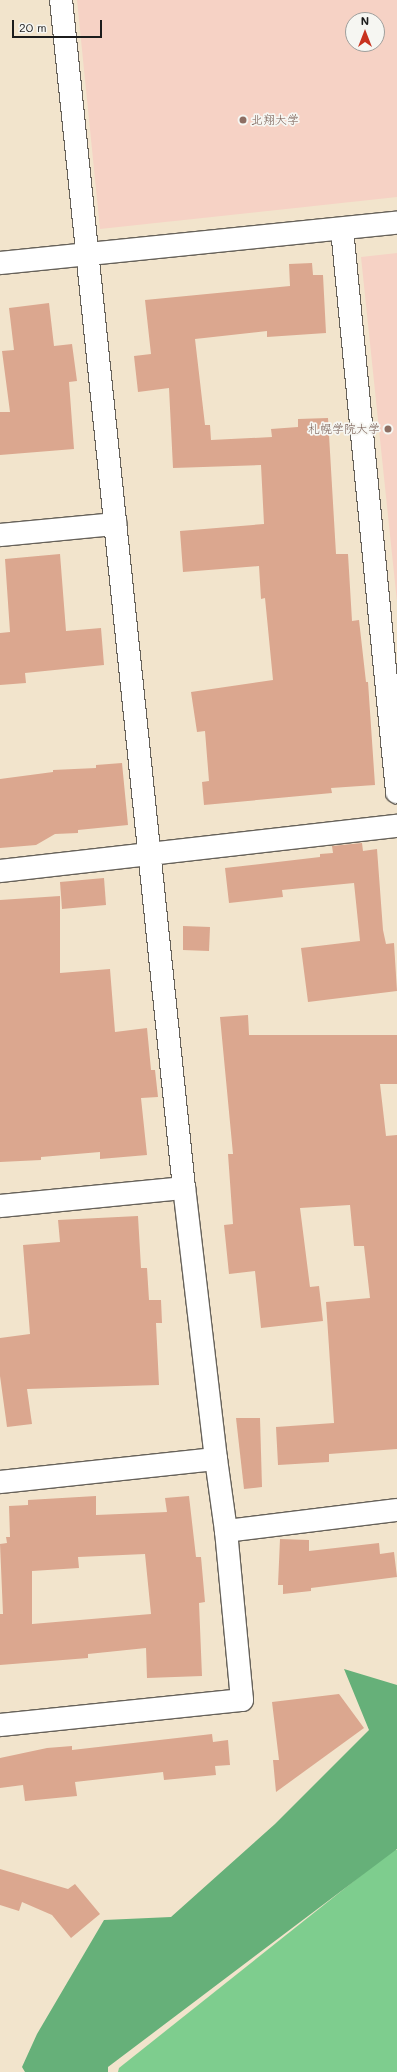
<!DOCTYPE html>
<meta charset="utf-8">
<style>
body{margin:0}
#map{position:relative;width:397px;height:2072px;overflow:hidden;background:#f2e4cc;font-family:Mali,"Klee One",sans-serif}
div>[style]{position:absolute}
.built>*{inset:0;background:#f6d2c5}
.green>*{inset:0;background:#7ecd8e}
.forest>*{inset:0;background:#66b079}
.building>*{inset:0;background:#dba78f}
.roads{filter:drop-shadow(1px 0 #67625a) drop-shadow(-1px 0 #67625a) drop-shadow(0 1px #67625a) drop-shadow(0 -1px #67625a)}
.minor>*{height:22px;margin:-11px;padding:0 11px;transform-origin:11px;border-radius:11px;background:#fff}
.dots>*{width:11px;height:11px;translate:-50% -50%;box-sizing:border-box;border:2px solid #f6f6f2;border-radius:50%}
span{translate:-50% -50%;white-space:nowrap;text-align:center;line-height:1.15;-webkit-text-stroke:3.5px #f6f6f2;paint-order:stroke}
.education-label{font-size:12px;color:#785e54}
.left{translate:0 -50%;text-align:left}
.right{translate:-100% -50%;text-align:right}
.north{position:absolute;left:345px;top:12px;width:40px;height:40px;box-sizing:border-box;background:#f6f6f2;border:1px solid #9f9f9c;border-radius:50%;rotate:0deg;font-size:11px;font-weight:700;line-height:16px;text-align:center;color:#1c1c1c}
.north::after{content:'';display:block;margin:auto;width:14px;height:18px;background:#c8321e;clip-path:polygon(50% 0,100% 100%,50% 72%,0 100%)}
.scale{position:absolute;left:12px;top:20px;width:90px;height:18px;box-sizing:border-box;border:2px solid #1c1c1c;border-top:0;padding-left:5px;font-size:12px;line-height:14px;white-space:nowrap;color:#1c1c1c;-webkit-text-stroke:3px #f6f6f2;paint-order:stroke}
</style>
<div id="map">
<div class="built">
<i style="clip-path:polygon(evenodd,77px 0,397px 0,397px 197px,100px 229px,77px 0,353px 20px,377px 20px,377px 44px,353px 44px,353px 20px)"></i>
<i style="clip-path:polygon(397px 253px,397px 602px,361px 257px)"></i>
</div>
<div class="green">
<i style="clip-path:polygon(393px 1850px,397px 1850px,397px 2072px,118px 2072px,119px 2068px)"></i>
</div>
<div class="forest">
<i style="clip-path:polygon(344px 1669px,397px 1685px,397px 1849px,108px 2067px,108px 2072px,25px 2072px,22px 2067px,37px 2034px,104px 1920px,171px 1917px,275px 1824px,369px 1730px)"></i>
</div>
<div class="building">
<i style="clip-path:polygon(312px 263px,313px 275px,323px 275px,326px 333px,267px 337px,267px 331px,195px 339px,205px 425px,210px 425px,211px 440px,272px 437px,271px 429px,298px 427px,298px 419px,328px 418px,336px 554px,348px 554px,352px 621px,359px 620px,366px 682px,368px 682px,375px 785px,331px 788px,332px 793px,204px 805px,202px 782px,209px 781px,205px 731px,197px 732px,191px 692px,273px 680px,265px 598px,261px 599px,259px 566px,183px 572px,180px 531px,264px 524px,261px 465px,173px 468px,169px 388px,138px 392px,134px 356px,151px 354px,145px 300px,290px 286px,289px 264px)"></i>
<i style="clip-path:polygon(49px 303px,54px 346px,72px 344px,77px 381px,69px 382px,74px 449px,0 455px,0 412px,10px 412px,2px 351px,14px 350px,9px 308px)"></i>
<i style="clip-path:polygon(60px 554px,66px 631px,101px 628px,104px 665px,25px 673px,26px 683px,0 685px,0 633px,10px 632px,5px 559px)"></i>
<i style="clip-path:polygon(122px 763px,128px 825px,78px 830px,78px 833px,55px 834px,36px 845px,0 848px,0 779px,53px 772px,53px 770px,96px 768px,96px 765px)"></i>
<i style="clip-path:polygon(362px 843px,363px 851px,377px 849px,383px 930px,386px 944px,394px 943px,397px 991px,308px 1002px,301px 948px,360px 941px,354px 883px,282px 890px,283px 897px,229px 903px,225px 868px,320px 857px,320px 854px,333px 853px,332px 846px)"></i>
<i style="clip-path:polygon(104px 878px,106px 905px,62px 909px,60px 882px)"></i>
<i style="clip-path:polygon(60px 896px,60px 973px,110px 969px,115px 1032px,147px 1028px,151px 1070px,155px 1070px,158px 1097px,141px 1098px,147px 1155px,100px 1159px,100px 1152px,41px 1157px,41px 1160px,0 1162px,0 900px)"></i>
<i style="clip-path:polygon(183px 926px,210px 927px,209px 951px,183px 950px)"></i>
<i style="clip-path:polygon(248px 1015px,249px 1035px,397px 1035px,397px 1084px,380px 1084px,386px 1136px,397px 1135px,397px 1449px,329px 1454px,329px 1462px,278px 1465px,276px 1427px,334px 1423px,326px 1302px,370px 1298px,364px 1246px,354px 1246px,350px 1205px,300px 1208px,310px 1287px,319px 1286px,323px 1321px,261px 1328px,255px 1271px,229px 1274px,224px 1225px,233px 1224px,228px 1154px,233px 1154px,220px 1017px)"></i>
<i style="clip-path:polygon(138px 1216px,141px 1268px,147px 1268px,149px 1300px,161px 1300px,162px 1323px,156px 1323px,159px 1385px,27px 1389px,32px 1424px,7px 1427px,0 1376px,0 1338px,30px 1334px,23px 1245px,60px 1242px,58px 1220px)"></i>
<i style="clip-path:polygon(236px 1418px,260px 1418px,262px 1487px,244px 1489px)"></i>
<i style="clip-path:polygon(evenodd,96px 1496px,96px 1515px,167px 1512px,165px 1498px,189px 1496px,196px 1557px,201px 1557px,205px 1602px,199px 1603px,202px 1676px,147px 1678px,146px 1648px,88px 1654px,88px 1658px,0 1665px,0 1614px,3px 1614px,0 1544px,7px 1543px,6px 1537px,10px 1537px,9px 1506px,28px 1505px,28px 1500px,96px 1496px,145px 1554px,151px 1614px,32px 1624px,32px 1571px,79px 1568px,78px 1557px,145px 1554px)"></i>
<i style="clip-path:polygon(280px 1539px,309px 1540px,309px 1551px,379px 1543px,380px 1554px,394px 1552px,397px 1577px,311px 1588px,311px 1591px,283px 1594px,283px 1585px,278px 1585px)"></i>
<i style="clip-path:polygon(339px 1694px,364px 1728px,276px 1792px,273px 1760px,279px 1760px,272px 1702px)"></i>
<i style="clip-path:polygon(212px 1734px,213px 1742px,228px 1740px,230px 1765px,215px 1766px,216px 1775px,164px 1780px,163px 1772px,75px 1782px,77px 1796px,25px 1801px,23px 1785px,0 1788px,0 1758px,47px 1748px,72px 1746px,72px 1750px)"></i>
<i style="clip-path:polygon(0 1869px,68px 1889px,75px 1884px,100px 1914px,71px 1938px,52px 1915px,22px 1902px,19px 1911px,0 1905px)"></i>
</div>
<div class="roads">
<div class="minor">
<i style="left:342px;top:229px;width:566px;rotate:84.42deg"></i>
<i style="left:0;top:263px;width:399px;rotate:-5.8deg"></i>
<i style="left:0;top:535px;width:116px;rotate:-5.5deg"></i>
<i style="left:0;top:871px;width:400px;rotate:-6.5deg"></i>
<i style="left:0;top:1206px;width:185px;rotate:-5.6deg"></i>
<i style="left:0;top:1482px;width:217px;rotate:-6.1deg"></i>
<i style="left:216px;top:1459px;width:273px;rotate:-96.7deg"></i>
<i style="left:184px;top:1188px;width:1194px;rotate:-95.91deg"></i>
<i style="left:226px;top:1531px;width:172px;rotate:-7deg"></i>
<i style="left:0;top:1725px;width:243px;rotate:-5.9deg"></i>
<i style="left:242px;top:1700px;width:170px;rotate:-95.4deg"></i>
<i style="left:226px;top:1531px;width:73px;rotate:-97.9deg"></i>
</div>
</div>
<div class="dots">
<i style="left:243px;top:120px;background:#8d6e63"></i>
<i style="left:388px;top:429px;background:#8d6e63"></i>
</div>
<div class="education-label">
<span class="left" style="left:251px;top:120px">北翔大学</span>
<span class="right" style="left:380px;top:429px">札幌学院大学</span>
</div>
<div class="north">N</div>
<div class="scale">20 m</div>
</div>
